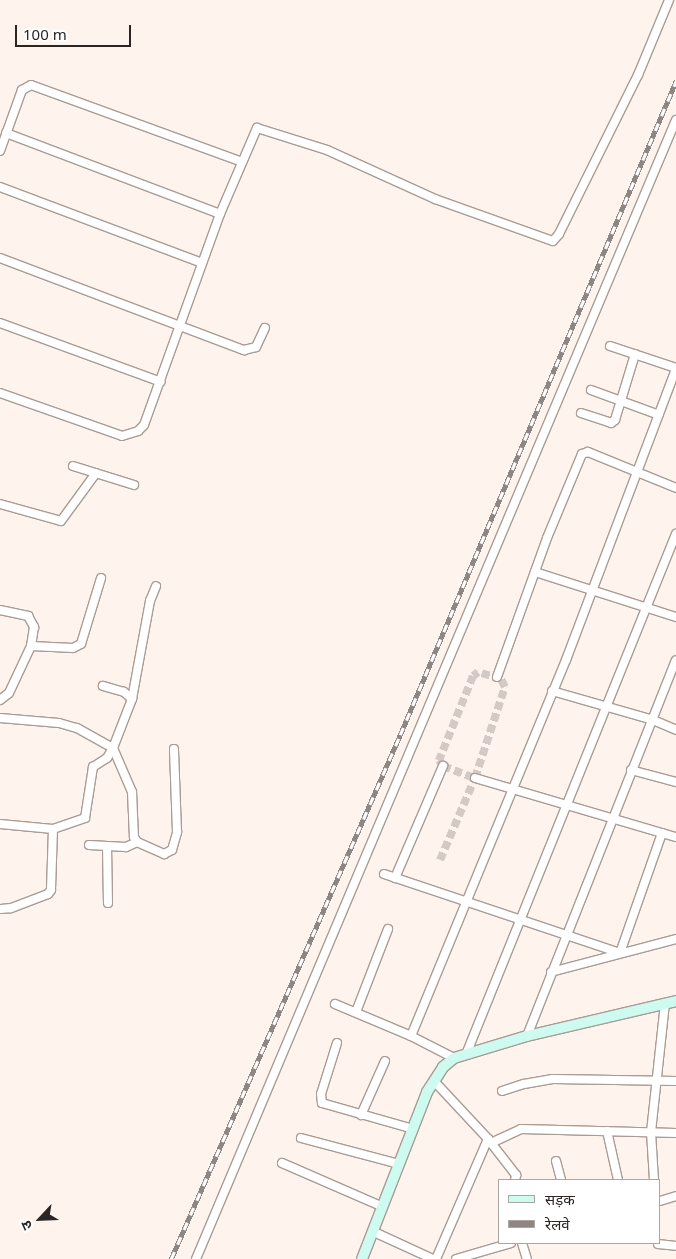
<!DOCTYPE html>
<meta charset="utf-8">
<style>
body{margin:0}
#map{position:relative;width:676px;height:1259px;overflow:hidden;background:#fef3ed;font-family:"Noto Sans","Noto Sans Devanagari",sans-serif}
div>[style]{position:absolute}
.street-tunnel>*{height:8px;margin-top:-4px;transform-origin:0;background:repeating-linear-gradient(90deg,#d4cac5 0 8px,transparent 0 12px)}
.roads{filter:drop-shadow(1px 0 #a99c95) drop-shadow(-1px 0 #a99c95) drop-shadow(0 1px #a99c95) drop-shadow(0 -1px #a99c95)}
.street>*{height:8px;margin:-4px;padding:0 4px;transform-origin:4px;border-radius:4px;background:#fff}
.secondary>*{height:10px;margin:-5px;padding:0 5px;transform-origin:5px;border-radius:5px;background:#cefbf0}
.rail>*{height:4.5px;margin-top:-2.25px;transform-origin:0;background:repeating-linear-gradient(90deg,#fff 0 8px,#8e8682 0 16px);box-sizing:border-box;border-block:1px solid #8e8682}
span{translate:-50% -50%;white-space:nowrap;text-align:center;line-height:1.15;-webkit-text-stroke:5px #fff;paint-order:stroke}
.legend{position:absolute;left:498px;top:1179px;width:162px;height:65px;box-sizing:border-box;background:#fff;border:1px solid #aaa8a7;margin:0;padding:6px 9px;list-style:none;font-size:15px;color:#2b2523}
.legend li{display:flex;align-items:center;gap:10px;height:25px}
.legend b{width:25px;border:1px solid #aaa8a7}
.north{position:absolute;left:15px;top:1194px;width:50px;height:50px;-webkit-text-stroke:4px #fff;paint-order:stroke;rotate:245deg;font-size:14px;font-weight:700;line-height:20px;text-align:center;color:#2b2523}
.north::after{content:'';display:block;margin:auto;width:18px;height:22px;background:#2b2523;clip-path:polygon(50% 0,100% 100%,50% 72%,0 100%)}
.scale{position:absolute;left:15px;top:25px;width:116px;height:22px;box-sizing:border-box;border:2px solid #2b2523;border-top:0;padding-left:6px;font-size:15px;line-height:18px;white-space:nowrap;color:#2b2523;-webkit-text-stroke:4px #fff;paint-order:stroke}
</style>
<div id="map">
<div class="street-tunnel">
<i style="left:440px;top:860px;width:89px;rotate:-66.9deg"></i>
<i style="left:475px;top:778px;width:96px;rotate:-71.8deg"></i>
<i style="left:505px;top:687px;width:9px;rotate:-117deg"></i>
<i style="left:501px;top:679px;width:24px;rotate:-163deg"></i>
<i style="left:478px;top:672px;width:6px;rotate:141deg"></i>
<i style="left:473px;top:676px;width:91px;rotate:112deg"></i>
<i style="left:439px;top:760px;width:7px;rotate:56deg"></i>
<i style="left:443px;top:766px;width:34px;rotate:21deg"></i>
</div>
<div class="roads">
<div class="street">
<i style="left:6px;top:133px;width:229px;rotate:20.7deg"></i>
<i style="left:0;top:151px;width:65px;rotate:-70.2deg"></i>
<i style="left:22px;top:90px;width:10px;rotate:-29deg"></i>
<i style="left:31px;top:85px;width:222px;rotate:20deg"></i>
<i style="left:0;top:187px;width:216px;rotate:20.6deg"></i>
<i style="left:0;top:258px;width:261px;rotate:20.7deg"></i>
<i style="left:244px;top:350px;width:12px;rotate:-14deg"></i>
<i style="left:256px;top:347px;width:21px;rotate:-65deg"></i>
<i style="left:0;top:323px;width:171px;rotate:20.1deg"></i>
<i style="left:610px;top:346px;width:70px;rotate:18.4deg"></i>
<i style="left:591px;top:390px;width:72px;rotate:20.2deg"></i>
<i style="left:0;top:393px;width:129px;rotate:19.4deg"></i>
<i style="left:122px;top:436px;width:17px;rotate:-17deg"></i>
<i style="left:138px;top:431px;width:8px;rotate:-45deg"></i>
<i style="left:144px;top:425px;width:224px;rotate:-70.2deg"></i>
<i style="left:220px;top:214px;width:94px;rotate:-66.7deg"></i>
<i style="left:257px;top:128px;width:73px;rotate:17.4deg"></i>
<i style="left:327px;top:150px;width:119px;rotate:24.4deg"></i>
<i style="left:435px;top:199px;width:125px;rotate:19.6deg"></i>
<i style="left:553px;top:241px;width:9px;rotate:-49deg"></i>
<i style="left:559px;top:234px;width:178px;rotate:-63.6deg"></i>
<i style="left:638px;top:75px;width:81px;rotate:-67.5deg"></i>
<i style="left:581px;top:413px;width:32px;rotate:18deg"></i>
<i style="left:611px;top:423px;width:5px;rotate:-37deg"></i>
<i style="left:615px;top:420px;width:69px;rotate:-73.1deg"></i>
<i style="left:73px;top:466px;width:64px;rotate:17.3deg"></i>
<i style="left:0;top:504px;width:63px;rotate:15.6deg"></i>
<i style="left:61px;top:521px;width:59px;rotate:-53.9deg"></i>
<i style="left:535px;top:572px;width:148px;rotate:17.7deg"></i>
<i style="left:0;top:610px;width:29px;rotate:12deg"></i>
<i style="left:28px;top:616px;width:13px;rotate:61deg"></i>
<i style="left:34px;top:627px;width:19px;rotate:99deg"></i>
<i style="left:497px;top:677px;width:148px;rotate:-70.2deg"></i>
<i style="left:547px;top:538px;width:91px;rotate:-67.4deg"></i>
<i style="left:582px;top:454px;width:6px;rotate:-18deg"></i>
<i style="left:588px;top:452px;width:95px;rotate:22.2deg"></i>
<i style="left:552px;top:691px;width:105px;rotate:16deg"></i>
<i style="left:653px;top:720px;width:25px;rotate:23deg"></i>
<i style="left:132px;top:699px;width:100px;rotate:-79.6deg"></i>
<i style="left:150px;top:601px;width:16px;rotate:-68deg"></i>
<i style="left:0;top:700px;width:11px;rotate:-38deg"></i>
<i style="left:9px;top:693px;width:52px;rotate:-64.9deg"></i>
<i style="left:31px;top:646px;width:42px;rotate:2.7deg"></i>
<i style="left:73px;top:648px;width:9px;rotate:-27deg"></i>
<i style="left:81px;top:644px;width:69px;rotate:-73.1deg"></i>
<i style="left:0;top:718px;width:59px;rotate:4.8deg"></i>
<i style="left:59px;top:723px;width:19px;rotate:16deg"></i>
<i style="left:77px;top:728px;width:41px;rotate:29.1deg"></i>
<i style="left:113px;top:748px;width:53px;rotate:-68.8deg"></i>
<i style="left:132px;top:699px;width:11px;rotate:-139deg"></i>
<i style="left:124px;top:692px;width:22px;rotate:-164deg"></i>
<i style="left:113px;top:748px;width:48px;rotate:66.6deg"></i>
<i style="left:132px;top:792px;width:45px;rotate:87.5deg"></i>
<i style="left:134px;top:837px;width:6px;rotate:59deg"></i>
<i style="left:137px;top:842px;width:30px;rotate:24deg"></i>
<i style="left:164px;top:854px;width:9px;rotate:-27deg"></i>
<i style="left:172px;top:850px;width:19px;rotate:-74deg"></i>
<i style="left:177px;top:832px;width:83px;rotate:-92.1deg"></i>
<i style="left:631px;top:770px;width:47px;rotate:14.9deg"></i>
<i style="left:475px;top:778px;width:209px;rotate:16.4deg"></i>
<i style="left:0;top:824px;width:53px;rotate:5.4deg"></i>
<i style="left:53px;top:829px;width:61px;rotate:91.9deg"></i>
<i style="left:51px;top:890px;width:5px;rotate:127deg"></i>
<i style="left:48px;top:894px;width:40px;rotate:159deg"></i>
<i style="left:11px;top:908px;width:10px;rotate:174deg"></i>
<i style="left:53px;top:829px;width:34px;rotate:-19deg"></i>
<i style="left:85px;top:818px;width:52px;rotate:-81.1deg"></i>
<i style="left:93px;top:767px;width:17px;rotate:-33deg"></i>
<i style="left:107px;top:758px;width:12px;rotate:-59deg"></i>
<i style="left:89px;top:845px;width:37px;rotate:3deg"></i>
<i style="left:126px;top:847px;width:12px;rotate:-24deg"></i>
<i style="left:107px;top:846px;width:57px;rotate:89deg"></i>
<i style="left:384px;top:874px;width:249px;rotate:18.5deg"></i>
<i style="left:620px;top:953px;width:127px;rotate:-70.7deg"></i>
<i style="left:395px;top:878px;width:122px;rotate:-66.8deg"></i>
<i style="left:551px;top:972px;width:129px;rotate:-14.8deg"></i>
<i style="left:335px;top:1004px;width:82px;rotate:22.8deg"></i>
<i style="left:411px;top:1036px;width:48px;rotate:27.1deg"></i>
<i style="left:356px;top:1012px;width:89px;rotate:-68.9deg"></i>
<i style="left:411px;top:1036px;width:407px;rotate:-67.6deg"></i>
<i style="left:566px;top:660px;width:311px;rotate:-69.3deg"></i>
<i style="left:527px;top:1036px;width:404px;rotate:-68.4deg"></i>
<i style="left:337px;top:1043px;width:53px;rotate:107.4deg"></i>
<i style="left:321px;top:1094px;width:9px;rotate:84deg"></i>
<i style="left:322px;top:1103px;width:95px;rotate:15.9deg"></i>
<i style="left:467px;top:1052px;width:559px;rotate:-68.03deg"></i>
<i style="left:434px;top:1081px;width:79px;rotate:47deg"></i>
<i style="left:488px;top:1139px;width:46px;rotate:52.1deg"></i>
<i style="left:516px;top:1175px;width:5px;rotate:101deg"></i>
<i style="left:502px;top:1091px;width:23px;rotate:-18deg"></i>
<i style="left:524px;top:1084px;width:29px;rotate:-10deg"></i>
<i style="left:553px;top:1079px;width:123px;rotate:0.9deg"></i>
<i style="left:361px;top:1115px;width:59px;rotate:-66deg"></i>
<i style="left:607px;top:1131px;width:50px;rotate:77.3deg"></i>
<i style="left:301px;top:1138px;width:101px;rotate:14.9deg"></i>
<i style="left:491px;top:1143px;width:33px;rotate:-25deg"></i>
<i style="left:521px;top:1129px;width:155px;rotate:1.5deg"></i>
<i style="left:556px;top:1161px;width:20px;rotate:75deg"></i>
<i style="left:282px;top:1163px;width:110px;rotate:23.5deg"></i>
<i style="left:654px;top:1180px;width:48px;rotate:-93.6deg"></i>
<i style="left:651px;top:1132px;width:129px;rotate:-83.8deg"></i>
<i style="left:660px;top:1201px;width:17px;rotate:-17deg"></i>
<i style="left:374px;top:1232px;width:65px;rotate:24.6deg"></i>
<i style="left:522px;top:1243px;width:17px;rotate:73deg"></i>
<i style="left:658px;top:1244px;width:18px;rotate:6deg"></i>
<i style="left:196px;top:1259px;width:1236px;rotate:-67.15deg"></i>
<i style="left:436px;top:1259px;width:131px;rotate:-66.6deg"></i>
<i style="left:456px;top:1259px;width:57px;rotate:-16.2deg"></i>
</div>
<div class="secondary">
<i style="left:362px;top:1259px;width:179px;rotate:-68.7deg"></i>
<i style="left:427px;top:1092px;width:30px;rotate:-57deg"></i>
<i style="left:443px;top:1067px;width:14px;rotate:-39deg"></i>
<i style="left:454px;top:1058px;width:76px;rotate:-16.8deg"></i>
<i style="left:527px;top:1036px;width:153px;rotate:-13.2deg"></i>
</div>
</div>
<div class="rail">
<i style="left:171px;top:1259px;width:572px;rotate:-66.39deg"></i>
<i style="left:400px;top:735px;width:710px;rotate:-67.12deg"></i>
</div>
<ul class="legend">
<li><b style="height:6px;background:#cefbf0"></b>सड़क</li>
<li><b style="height:6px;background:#8e8682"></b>रेलवे</li>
</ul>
<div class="north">उ</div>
<div class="scale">100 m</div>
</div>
